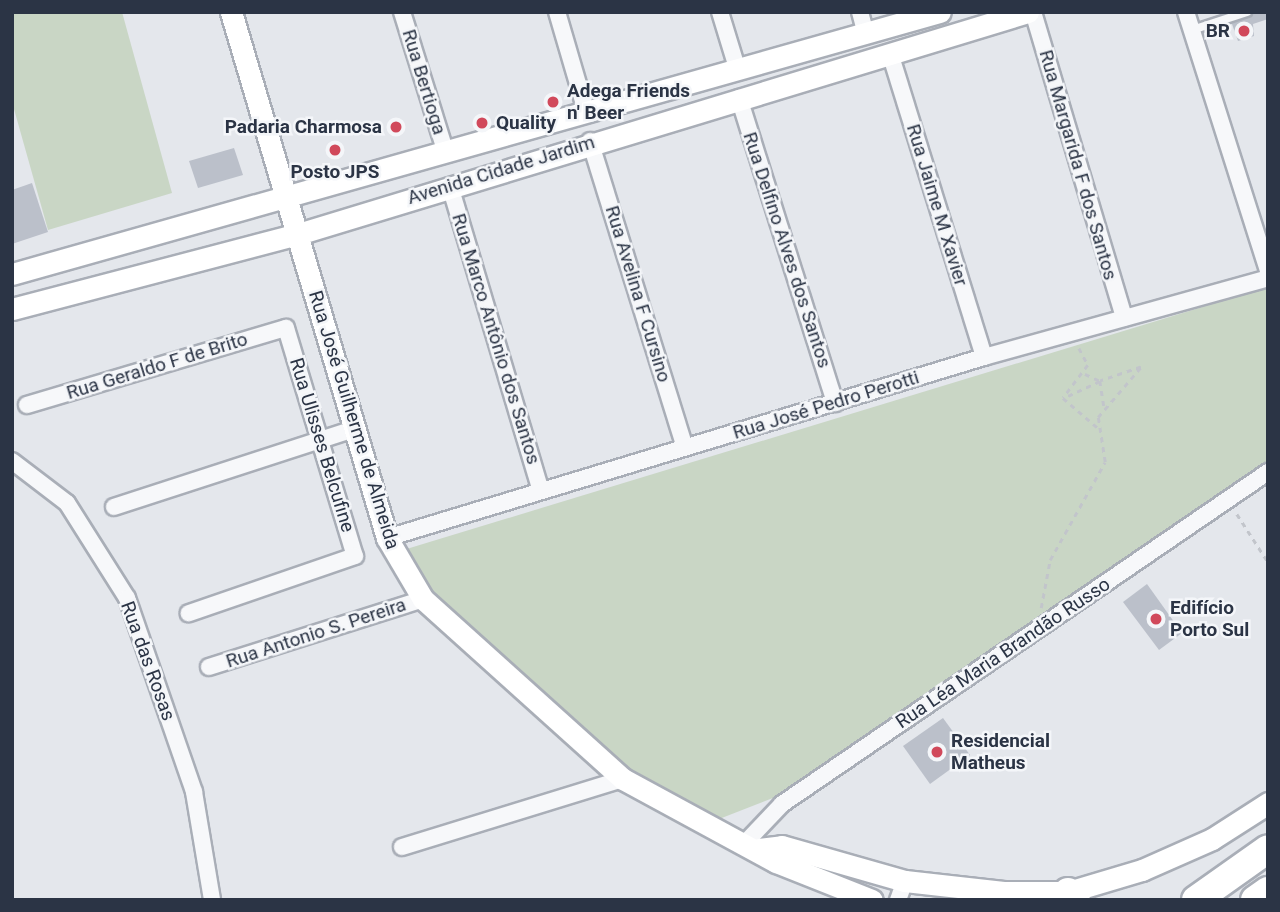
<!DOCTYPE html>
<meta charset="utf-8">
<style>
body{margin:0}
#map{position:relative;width:1280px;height:912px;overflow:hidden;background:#e4e7ec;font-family:Roboto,sans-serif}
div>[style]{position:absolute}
.green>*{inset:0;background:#c9d6c5}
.building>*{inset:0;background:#bbc0ca}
.path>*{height:2.5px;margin-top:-1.25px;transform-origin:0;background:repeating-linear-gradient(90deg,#c2c5cb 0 5px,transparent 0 10px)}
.roads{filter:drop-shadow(2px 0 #a9aeb7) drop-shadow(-2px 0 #a9aeb7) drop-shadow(0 2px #a9aeb7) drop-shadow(0 -2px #a9aeb7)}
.lane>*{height:8px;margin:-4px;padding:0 4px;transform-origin:4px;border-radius:4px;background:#f7f8fa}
.street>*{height:16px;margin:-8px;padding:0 8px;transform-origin:8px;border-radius:8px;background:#f7f8fa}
.secondary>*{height:21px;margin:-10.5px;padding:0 10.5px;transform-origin:10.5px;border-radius:10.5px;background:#fff}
.highway>*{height:28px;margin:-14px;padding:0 14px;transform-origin:14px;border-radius:14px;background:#fff}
.dots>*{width:19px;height:19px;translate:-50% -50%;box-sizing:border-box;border:4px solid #f4f6f9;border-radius:50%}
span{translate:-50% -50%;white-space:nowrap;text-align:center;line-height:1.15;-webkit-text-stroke:5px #f4f6f9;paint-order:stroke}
.poi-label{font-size:19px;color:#2b3445;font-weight:700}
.right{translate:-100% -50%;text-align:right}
.left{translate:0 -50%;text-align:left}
.street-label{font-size:19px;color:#2b3445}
.frame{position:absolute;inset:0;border:14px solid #2b3445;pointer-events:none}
</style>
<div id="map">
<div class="green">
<i style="clip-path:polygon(12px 12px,122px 12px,172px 193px,48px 230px,12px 102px)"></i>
<i style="clip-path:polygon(1268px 287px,1268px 461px,778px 796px,714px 821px,629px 773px,433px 596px,400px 551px)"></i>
</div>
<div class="building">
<i style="clip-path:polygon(1253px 12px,1268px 12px,1268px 19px,1253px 24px,1254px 36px,1238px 41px,1232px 24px,1225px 26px)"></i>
<i style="clip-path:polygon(234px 148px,243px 175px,198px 188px,189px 161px)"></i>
<i style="clip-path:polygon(32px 183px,48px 232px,12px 244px,12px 190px)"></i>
<i style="clip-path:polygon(1147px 584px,1182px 633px,1159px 650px,1123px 602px)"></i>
<i style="clip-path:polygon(943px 718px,970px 755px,930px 784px,903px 746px)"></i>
</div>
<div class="path">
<i style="left:1079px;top:348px;width:19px;rotate:62deg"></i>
<i style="left:1088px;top:365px;width:41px;rotate:127.1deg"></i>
<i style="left:1063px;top:398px;width:46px;rotate:40.6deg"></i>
<i style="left:1085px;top:374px;width:17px;rotate:25deg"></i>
<i style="left:1068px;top:396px;width:35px;rotate:-25deg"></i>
<i style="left:1237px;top:514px;width:57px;rotate:57.1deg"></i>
<i style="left:1041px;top:608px;width:49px;rotate:-79.4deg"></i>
<i style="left:1050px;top:560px;width:112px;rotate:-60.7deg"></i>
<i style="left:1105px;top:462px;width:46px;rotate:-98.8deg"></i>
<i style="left:1098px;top:417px;width:66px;rotate:-49.3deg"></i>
<i style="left:1141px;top:367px;width:43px;rotate:161.1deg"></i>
<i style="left:1100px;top:381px;width:25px;rotate:81deg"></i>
</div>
<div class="roads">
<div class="lane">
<i style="left:1192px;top:30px;width:58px;rotate:-18.1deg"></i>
</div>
<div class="street">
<i style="left:402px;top:12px;width:148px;rotate:72.7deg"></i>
<i style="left:557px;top:12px;width:103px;rotate:73.7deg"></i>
<i style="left:720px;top:12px;width:62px;rotate:73deg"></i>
<i style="left:860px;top:12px;width:24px;rotate:75deg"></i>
<i style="left:1033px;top:12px;width:319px;rotate:73.4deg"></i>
<i style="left:1186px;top:12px;width:272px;rotate:72.4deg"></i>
<i style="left:890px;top:53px;width:318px;rotate:72.8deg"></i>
<i style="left:739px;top:98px;width:320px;rotate:72.5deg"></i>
<i style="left:590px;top:141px;width:320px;rotate:72.8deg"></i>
<i style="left:450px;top:186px;width:318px;rotate:73.4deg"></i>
<i style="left:27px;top:405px;width:270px;rotate:-16.6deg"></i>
<i style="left:286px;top:328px;width:238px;rotate:73.2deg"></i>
<i style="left:355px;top:556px;width:176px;rotate:161deg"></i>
<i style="left:12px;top:461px;width:69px;rotate:37.4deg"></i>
<i style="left:67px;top:503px;width:112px;rotate:57.7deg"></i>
<i style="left:127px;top:598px;width:205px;rotate:70.9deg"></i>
<i style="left:194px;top:792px;width:109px;rotate:80.5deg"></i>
<i style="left:114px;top:507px;width:252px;rotate:-18deg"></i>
<i style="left:387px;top:538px;width:624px;rotate:-16.87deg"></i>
<i style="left:984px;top:357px;width:295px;rotate:-15.5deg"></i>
<i style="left:209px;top:667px;width:225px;rotate:-17.6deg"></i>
<i style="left:746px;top:842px;width:52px;rotate:-46.5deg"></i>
<i style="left:782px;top:804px;width:589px;rotate:-34.34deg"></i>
<i style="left:402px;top:847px;width:231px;rotate:-17.1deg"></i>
<i style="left:898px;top:900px;width:20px;rotate:-70deg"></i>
</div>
<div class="secondary">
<i style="left:231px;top:12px;width:549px;rotate:73.48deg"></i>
<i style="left:387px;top:538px;width:71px;rotate:59.5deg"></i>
<i style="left:423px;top:599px;width:269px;rotate:42deg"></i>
<i style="left:623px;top:779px;width:174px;rotate:28.5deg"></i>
<i style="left:776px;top:862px;width:103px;rotate:21.6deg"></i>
<i style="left:12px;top:274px;width:964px;rotate:-15.77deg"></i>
<i style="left:12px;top:309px;width:296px;rotate:-14.7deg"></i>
<i style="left:298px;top:234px;width:763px;rotate:-16.92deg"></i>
<i style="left:759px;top:849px;width:23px;rotate:-7deg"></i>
<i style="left:782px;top:846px;width:128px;rotate:15.9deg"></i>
<i style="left:905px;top:881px;width:99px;rotate:6.4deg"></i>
<i style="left:1003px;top:892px;width:65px"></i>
<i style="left:1068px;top:892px;width:77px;rotate:-16.6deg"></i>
<i style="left:1142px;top:870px;width:77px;rotate:-23.9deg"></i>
<i style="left:1212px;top:839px;width:67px;rotate:-32.7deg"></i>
</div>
<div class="highway">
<i style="left:1068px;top:892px;width:11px;rotate:45deg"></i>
<i style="left:1196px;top:900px;width:88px;rotate:-35.3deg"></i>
<i style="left:1255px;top:900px;width:16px;rotate:-35deg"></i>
</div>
</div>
<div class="dots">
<i style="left:1244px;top:31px;background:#d1495b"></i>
<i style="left:553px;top:102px;background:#d1495b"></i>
<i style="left:482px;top:123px;background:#d1495b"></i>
<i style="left:396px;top:127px;background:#d1495b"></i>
<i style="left:335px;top:150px;background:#d1495b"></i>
<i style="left:1156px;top:619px;background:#d1495b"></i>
<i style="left:937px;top:752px;background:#d1495b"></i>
</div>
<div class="poi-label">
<span class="right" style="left:1230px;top:31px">BR</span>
<span class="left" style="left:567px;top:102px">Adega Friends<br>n' Beer</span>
<span class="left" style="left:496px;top:123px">Quality</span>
<span class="right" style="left:382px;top:127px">Padaria Charmosa</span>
<span style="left:335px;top:172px">Posto JPS</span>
<span class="left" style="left:1170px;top:619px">Edifício<br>Porto Sul</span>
<span class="left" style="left:951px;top:752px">Residencial<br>Matheus</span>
</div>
<div class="street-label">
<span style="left:424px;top:82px;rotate:73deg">Rua Bertioga</span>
<span style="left:1078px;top:165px;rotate:74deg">Rua Margarida F dos Santos</span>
<span style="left:501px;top:170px;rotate:-17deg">Avenida Cidade Jardim</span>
<span style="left:937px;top:205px;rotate:73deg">Rua Jaime M Xavier</span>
<span style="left:787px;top:250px;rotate:72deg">Rua Delfino Alves dos Santos</span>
<span style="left:638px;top:294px;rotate:73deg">Rua Avelina F Cursino</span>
<span style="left:496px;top:339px;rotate:73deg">Rua Marco Antônio dos Santos</span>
<span style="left:157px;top:366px;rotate:-17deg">Rua Geraldo F de Brito</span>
<span style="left:826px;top:405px;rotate:-17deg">Rua José Pedro Perotti</span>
<span style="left:354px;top:420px;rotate:73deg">Rua José Guilherme de Almeida</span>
<span style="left:322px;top:445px;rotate:73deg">Rua Ulisses Belcufine</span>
<span style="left:316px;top:633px;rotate:-18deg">Rua Antonio S. Pereira</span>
<span style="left:1003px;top:653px;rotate:-34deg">Rua Léa Maria Brandão Russo</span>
<span style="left:148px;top:661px;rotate:70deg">Rua das Rosas</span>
</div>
<div class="frame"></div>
</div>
